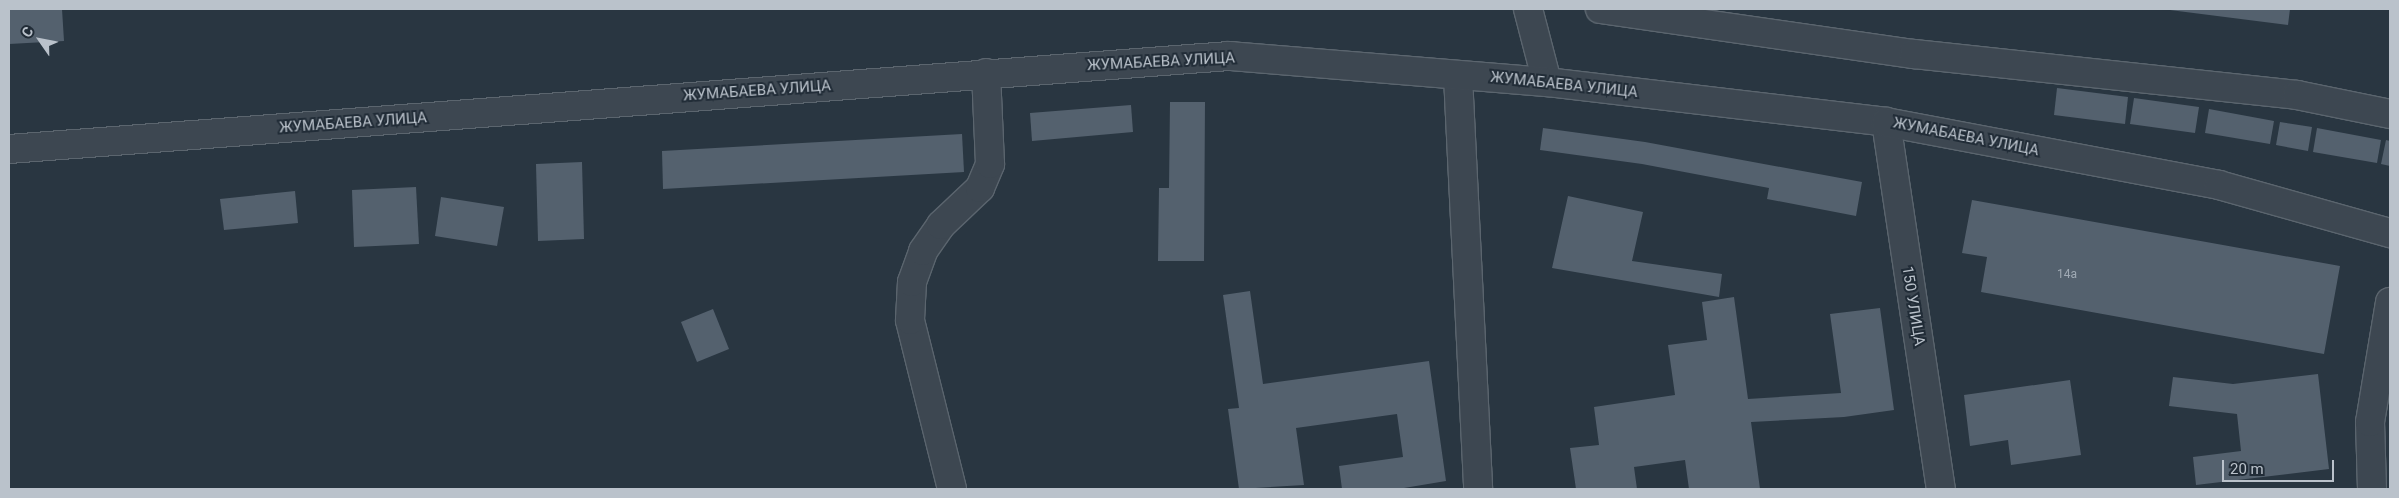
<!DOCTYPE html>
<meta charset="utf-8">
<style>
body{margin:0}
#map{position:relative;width:2399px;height:498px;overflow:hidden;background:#293641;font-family:Roboto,sans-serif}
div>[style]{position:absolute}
.building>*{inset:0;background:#54616e}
.roads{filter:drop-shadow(1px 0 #5b656e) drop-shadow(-1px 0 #5b656e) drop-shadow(0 1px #5b656e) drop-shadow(0 -1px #5b656e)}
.minor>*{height:28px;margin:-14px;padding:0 14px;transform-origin:14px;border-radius:14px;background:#3d4751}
.tertiary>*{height:28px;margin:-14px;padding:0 14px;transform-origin:14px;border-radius:14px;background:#3d4751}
span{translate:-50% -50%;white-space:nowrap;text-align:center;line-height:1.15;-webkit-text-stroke:4px #212c37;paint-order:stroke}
.number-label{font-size:12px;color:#a0aab4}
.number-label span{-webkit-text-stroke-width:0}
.street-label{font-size:15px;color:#bac2cb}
.frame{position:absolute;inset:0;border:10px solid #bac2cb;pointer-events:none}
.north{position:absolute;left:15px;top:15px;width:50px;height:50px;-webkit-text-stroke:4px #212c37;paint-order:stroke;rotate:303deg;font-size:14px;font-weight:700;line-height:20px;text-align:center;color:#bac2cb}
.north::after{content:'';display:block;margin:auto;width:18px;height:22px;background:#bac2cb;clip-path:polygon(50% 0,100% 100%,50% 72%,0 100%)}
.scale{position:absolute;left:2222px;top:460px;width:112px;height:22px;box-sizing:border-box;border:2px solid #bac2cb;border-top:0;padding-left:6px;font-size:15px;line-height:18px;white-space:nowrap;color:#bac2cb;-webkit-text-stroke:4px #212c37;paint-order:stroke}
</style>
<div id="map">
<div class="building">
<i style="clip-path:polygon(9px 9px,62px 9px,64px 41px,9px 44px)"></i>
<i style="clip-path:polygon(2162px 9px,2290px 9px,2288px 25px)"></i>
<i style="clip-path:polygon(2057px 88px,2128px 97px,2125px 124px,2054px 115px)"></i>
<i style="clip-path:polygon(2134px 98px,2199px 107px,2195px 133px,2130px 124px)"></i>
<i style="clip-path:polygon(1170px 102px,1205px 102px,1204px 261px,1158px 261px,1159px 188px,1169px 188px)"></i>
<i style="clip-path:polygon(1131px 105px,1133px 132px,1032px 141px,1030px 113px)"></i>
<i style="clip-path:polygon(2209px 109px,2274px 121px,2270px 144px,2205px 133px)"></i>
<i style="clip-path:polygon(2280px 122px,2312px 127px,2308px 151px,2276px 145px)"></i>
<i style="clip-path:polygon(1543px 128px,1645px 142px,1862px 182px,1856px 216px,1767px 199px,1769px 188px,1642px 164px,1540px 150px)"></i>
<i style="clip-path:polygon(2317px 128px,2381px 140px,2377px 163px,2313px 152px)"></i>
<i style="clip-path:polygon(962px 134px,964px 172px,663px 189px,662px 151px)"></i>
<i style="clip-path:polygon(2386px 140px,2390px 141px,2390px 166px,2381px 164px)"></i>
<i style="clip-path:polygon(582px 162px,584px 239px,538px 241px,536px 164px)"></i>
<i style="clip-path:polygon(416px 187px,419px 244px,354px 247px,352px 190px)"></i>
<i style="clip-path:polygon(295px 191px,298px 223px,224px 230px,220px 199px)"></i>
<i style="clip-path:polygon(1568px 196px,1643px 212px,1632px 261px,1722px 274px,1719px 297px,1552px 268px)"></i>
<i style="clip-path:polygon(441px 197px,504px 207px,497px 246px,435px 236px)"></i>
<i style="clip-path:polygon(1972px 200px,2340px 266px,2324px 354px,1981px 292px,1987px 257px,1962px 253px)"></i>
<i style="clip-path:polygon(1250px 291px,1263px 384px,1429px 361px,1446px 481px,1398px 489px,1342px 489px,1339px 466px,1403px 457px,1397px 414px,1296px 428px,1304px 485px,1239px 489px,1228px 409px,1239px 408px,1223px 295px)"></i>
<i style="clip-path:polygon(1734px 297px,1748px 399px,1841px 393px,1830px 314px,1880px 308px,1894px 410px,1844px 417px,1751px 422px,1760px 489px,1689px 489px,1685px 460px,1634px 467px,1637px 489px,1576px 489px,1570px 448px,1599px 445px,1594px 407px,1675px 395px,1668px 345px,1707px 340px,1702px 302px)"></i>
<i style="clip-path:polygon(713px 309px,729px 349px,697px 362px,681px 322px)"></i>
<i style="clip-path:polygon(2318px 374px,2329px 469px,2196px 485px,2193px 457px,2241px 451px,2237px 414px,2169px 406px,2173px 377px,2233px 384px)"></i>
<i style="clip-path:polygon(2070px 380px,2081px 455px,2011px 465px,2008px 440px,1970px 446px,1964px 395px)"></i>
</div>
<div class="roads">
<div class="minor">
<i style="left:1528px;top:9px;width:75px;rotate:75.4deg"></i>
<i style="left:1600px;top:9px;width:317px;rotate:8.2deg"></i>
<i style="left:1914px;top:54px;width:385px;rotate:6.1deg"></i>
<i style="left:2297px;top:95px;width:95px;rotate:11.5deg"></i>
<i style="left:1458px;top:76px;width:413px;rotate:87.2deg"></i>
<i style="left:1886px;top:122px;width:371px;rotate:81.5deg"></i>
<i style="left:952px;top:489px;width:174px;rotate:-104deg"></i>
<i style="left:910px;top:320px;width:38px;rotate:-87deg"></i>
<i style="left:912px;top:282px;width:33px;rotate:-70deg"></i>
<i style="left:923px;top:251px;width:32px;rotate:-55deg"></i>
<i style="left:941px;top:225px;width:54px;rotate:-43.5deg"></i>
<i style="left:980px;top:188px;width:26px;rotate:-67deg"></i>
<i style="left:990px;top:164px;width:91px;rotate:-92.5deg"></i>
<i style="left:2372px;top:489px;width:67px;rotate:-91.7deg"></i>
<i style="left:2370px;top:422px;width:122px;rotate:-80.5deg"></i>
</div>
<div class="tertiary">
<i style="left:9px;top:149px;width:1225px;rotate:-4.36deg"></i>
<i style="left:1230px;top:56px;width:318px;rotate:4.7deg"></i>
<i style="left:1547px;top:82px;width:341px;rotate:6.7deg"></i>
<i style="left:1886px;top:122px;width:339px;rotate:10.7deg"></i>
<i style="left:2219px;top:185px;width:178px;rotate:15.7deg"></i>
</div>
</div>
<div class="number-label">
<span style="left:2067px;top:275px">14а</span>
</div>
<div class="street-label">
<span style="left:1161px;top:62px;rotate:-3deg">ЖУМАБАЕВА УЛИЦА</span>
<span style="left:1564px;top:85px;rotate:6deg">ЖУМАБАЕВА УЛИЦА</span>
<span style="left:757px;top:91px;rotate:-4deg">ЖУМАБАЕВА УЛИЦА</span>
<span style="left:353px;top:123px;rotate:-4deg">ЖУМАБАЕВА УЛИЦА</span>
<span style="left:1966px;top:137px;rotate:11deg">ЖУМАБАЕВА УЛИЦА</span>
<span style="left:1913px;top:306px;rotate:81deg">150 УЛИЦА</span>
</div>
<div class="frame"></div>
<div class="north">С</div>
<div class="scale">20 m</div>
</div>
